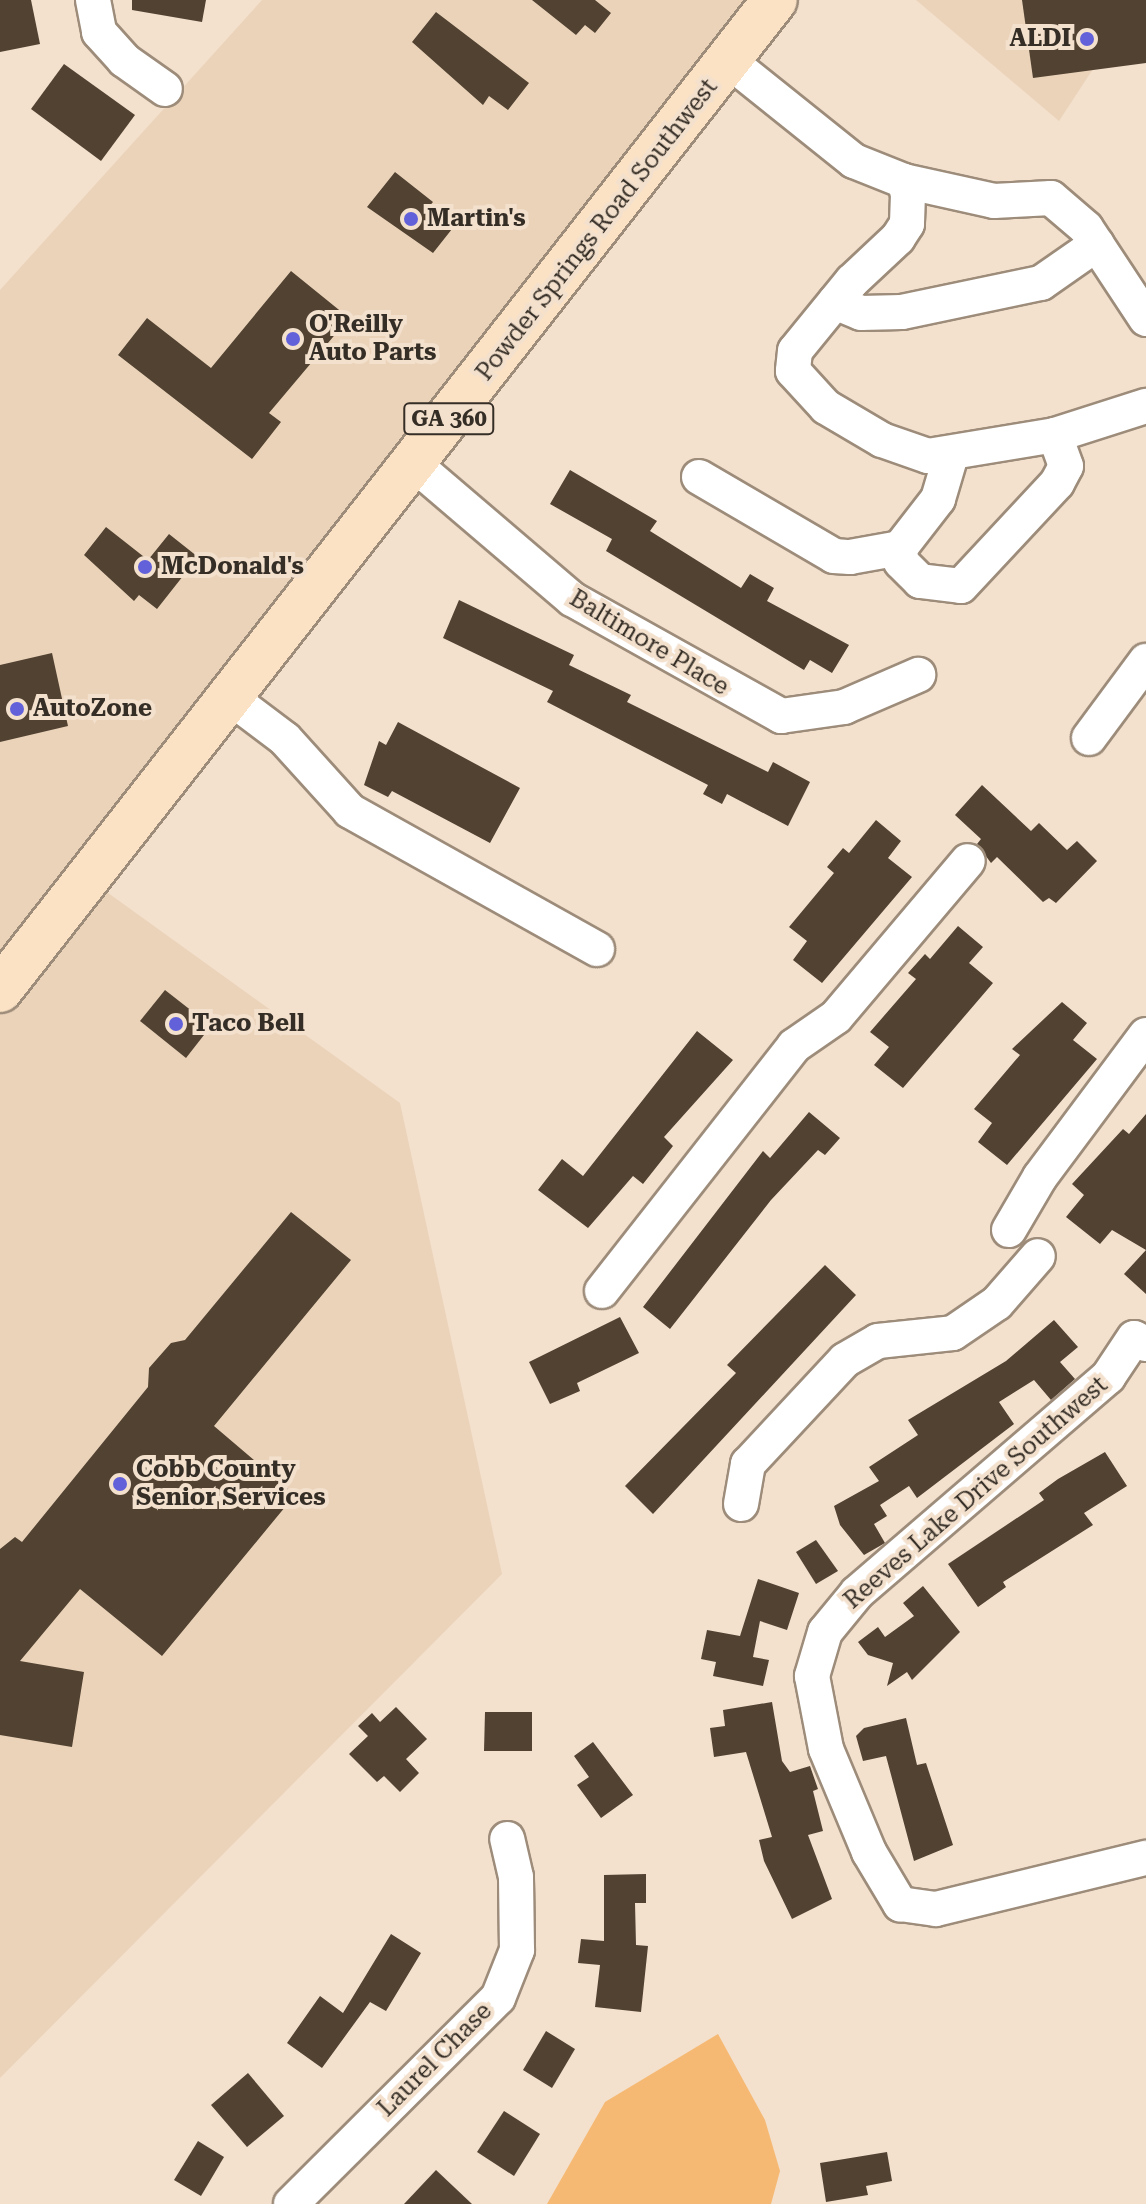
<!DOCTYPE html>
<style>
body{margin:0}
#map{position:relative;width:1146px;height:2204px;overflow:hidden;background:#f3e0cd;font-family:"Roboto Serif",serif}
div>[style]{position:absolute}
.built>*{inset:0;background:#ebd3ba}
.water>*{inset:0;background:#f6b973}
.building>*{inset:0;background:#514232}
.roads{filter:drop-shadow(2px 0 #9d8c7a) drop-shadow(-2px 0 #9d8c7a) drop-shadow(0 2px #9d8c7a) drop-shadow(0 -2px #9d8c7a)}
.minor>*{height:34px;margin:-17px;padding:0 17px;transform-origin:17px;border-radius:17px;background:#fff}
.major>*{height:44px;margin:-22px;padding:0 22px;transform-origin:22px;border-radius:22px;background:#fbe2c5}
.dots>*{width:22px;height:22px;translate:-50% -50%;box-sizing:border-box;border:4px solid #f3e0cd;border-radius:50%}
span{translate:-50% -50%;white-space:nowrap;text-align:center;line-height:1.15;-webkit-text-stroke:8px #f3e0cd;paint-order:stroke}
.shield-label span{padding:2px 6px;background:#f3e0cd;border:2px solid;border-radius:6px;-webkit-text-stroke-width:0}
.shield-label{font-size:22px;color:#352e26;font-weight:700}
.poi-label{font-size:24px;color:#352e26;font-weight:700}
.right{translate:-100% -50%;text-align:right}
.left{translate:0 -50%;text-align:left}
.street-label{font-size:24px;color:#352e26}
</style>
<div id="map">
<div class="built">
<i style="clip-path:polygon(262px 0,757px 0,72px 867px,400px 1103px,502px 1574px,0 2078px,0 290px)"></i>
<i style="clip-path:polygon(916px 0,1138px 0,1059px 121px)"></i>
</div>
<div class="water">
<i style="clip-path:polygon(718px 2034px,765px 2120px,780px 2171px,771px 2204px,547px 2204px,605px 2102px)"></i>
</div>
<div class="building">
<i style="clip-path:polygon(0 0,31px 0,40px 44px,0 52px)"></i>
<i style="clip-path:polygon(132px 0,206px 0,202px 22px,132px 10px)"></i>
<i style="clip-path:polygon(532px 0,595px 0,611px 13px,595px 33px,585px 25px,576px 35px)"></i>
<i style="clip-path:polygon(1022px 0,1146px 0,1146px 63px,1033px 78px)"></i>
<i style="clip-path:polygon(436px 12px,529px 83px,508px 110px,489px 96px,483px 105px,412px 42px)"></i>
<i style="clip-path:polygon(64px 64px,135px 115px,101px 161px,31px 109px)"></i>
<i style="clip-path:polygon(395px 172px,433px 202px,427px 209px,452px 229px,433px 253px,367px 207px)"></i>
<i style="clip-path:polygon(291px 271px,349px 318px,269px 413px,281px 422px,252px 459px,118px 355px,147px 318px,211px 368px)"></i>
<i style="clip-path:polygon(570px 470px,657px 521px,650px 531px,741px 588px,750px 574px,774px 588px,767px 601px,849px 645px,832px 673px,810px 660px,804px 670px,606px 551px,612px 539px,550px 504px)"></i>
<i style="clip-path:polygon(106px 527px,148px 560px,169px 534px,198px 557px,157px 609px,139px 595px,134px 601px,84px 555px)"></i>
<i style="clip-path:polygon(459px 600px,574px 655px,569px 665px,631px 695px,627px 702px,768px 772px,773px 762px,810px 782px,788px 826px,727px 794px,722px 804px,703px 794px,708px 785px,547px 702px,553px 691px,443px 638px)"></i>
<i style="clip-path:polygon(52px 653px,68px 726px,0 742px,0 665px)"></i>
<i style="clip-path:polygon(398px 722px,520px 788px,490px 843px,392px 791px,388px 797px,364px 785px,379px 741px,386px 745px)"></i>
<i style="clip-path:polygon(982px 785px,1031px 831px,1039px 823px,1067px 850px,1077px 841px,1097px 861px,1056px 903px,1049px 898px,1043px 902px,997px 857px,991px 863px,977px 844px,981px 839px,955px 815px)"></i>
<i style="clip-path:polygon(876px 820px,901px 841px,888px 858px,912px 877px,822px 983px,793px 960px,807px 941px,789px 927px,834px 873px,827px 867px,843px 848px,849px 853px)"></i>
<i style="clip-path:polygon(958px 926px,983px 947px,969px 963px,993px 983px,903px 1088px,874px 1065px,889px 1047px,870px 1032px,916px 979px,908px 973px,925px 954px,930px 959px)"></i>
<i style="clip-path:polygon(165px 990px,211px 1026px,186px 1058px,140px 1021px)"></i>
<i style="clip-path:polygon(1062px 1002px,1087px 1023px,1073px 1040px,1097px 1059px,1007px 1165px,978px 1142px,992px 1123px,974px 1109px,1020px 1055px,1012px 1049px)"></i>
<i style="clip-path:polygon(697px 1031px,733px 1060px,664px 1137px,673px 1146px,643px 1184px,633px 1176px,588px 1228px,538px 1190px,562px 1159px,583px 1176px)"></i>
<i style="clip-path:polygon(809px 1112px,840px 1138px,825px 1155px,818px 1150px,771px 1200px,670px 1329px,643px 1307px,763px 1151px,770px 1158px)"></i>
<i style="clip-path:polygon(1146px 1114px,1146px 1294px,1124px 1274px,1146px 1250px,1112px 1230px,1100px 1244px,1066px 1217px,1084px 1195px,1072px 1184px,1123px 1129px,1129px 1134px)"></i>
<i style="clip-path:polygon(291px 1212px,351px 1260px,214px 1426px,295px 1495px,162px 1656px,80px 1589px,20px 1661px,84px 1672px,72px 1747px,0 1735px,0 1549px,15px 1537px,22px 1542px,148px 1387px,149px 1368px,171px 1343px,185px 1340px)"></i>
<i style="clip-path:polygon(825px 1265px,856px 1295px,653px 1514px,625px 1486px,736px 1373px,727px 1365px)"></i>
<i style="clip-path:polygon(620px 1317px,639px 1353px,577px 1383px,580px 1391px,550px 1404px,529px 1362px)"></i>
<i style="clip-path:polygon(1054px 1320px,1078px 1347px,1060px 1362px,1075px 1379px,1051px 1400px,1034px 1380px,999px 1402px,1014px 1424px,917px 1498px,909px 1486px,880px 1505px,887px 1516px,874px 1524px,885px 1543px,864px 1555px,840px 1525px,834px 1506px,879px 1481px,869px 1467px,918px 1435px,908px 1420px,1006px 1361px)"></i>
<i style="clip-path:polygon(1105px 1452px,1127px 1486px,1084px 1513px,1093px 1525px,1003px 1582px,1006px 1587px,978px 1607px,948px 1564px,1044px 1500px,1039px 1493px,1058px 1479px)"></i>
<i style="clip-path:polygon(816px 1540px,838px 1571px,816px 1584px,796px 1552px)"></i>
<i style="clip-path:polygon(758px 1579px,799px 1593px,787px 1630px,760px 1621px,753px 1657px,769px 1660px,763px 1686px,713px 1676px,716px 1662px,701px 1659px,707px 1630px,740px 1636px)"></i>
<i style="clip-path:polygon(923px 1586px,960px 1632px,912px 1680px,907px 1672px,887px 1686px,893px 1663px,868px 1655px,858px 1642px,878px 1627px,885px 1637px,914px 1616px,903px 1603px)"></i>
<i style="clip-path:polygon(772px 1702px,782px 1761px,790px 1772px,810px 1766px,818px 1789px,813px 1791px,823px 1831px,808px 1835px,832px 1899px,792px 1919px,764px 1861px,759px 1840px,772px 1837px,746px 1752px,714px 1757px,710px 1728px,725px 1726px,723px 1710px)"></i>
<i style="clip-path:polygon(396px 1707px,427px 1739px,406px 1759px,419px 1773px,400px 1792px,384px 1776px,377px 1782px,349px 1754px,368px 1736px,358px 1726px,372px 1713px,380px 1722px)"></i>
<i style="clip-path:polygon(485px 1712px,532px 1712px,532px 1751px,484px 1751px)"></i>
<i style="clip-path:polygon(906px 1718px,917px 1765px,926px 1763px,953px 1845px,914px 1861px,886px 1756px,863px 1761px,856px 1736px,864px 1728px)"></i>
<i style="clip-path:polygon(593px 1742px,633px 1795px,601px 1818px,577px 1785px,589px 1777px,574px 1756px)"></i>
<i style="clip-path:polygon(646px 1874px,646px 1903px,635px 1903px,636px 1945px,648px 1946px,641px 2012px,595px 2007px,600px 1965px,578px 1963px,581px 1939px,604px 1941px,604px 1875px)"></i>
<i style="clip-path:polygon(391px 1934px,421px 1953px,386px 2011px,370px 2002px,322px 2068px,287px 2043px,320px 1996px,343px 2013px)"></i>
<i style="clip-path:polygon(546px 2031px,575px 2049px,552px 2088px,523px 2070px)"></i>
<i style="clip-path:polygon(248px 2073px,284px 2116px,247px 2147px,211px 2105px)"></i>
<i style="clip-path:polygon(504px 2111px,540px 2134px,514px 2176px,477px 2152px)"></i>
<i style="clip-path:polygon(198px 2141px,224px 2157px,201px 2196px,174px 2180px)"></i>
<i style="clip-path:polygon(887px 2152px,892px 2181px,866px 2186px,868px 2195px,826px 2202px,820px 2163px)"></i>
<i style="clip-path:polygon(436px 2170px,472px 2204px,404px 2204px)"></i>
</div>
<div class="roads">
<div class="minor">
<i style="left:93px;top:0;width:33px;rotate:79deg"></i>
<i style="left:99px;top:32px;width:38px;rotate:48deg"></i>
<i style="left:124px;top:60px;width:50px;rotate:35.3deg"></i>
<i style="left:729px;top:61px;width:160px;rotate:38.7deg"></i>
<i style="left:854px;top:161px;width:54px;rotate:21.8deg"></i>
<i style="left:904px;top:181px;width:14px;rotate:73deg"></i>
<i style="left:908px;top:194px;width:30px;rotate:92deg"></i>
<i style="left:907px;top:224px;width:17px;rotate:123deg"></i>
<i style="left:898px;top:238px;width:63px;rotate:136.9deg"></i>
<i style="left:852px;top:281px;width:90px;rotate:129.2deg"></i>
<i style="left:795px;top:351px;width:20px;rotate:96deg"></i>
<i style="left:793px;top:371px;width:49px;rotate:47.5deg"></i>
<i style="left:826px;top:407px;width:65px;rotate:30.5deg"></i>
<i style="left:882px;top:440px;width:49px;rotate:19.2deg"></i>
<i style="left:928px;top:456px;width:129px;rotate:-9.4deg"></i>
<i style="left:1055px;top:435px;width:96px;rotate:-17.7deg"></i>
<i style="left:904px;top:181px;width:92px;rotate:12.5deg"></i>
<i style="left:994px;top:201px;width:57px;rotate:-3deg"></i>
<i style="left:1051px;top:198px;width:46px;rotate:40.6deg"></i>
<i style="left:1086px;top:228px;width:109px;rotate:56.6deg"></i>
<i style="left:835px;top:302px;width:28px;rotate:23deg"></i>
<i style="left:861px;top:313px;width:41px;rotate:-1.4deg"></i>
<i style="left:902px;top:312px;width:142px;rotate:-11.8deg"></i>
<i style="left:1041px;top:283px;width:68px;rotate:-34.9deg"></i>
<i style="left:414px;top:464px;width:208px;rotate:40.5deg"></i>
<i style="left:572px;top:599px;width:240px;rotate:29.2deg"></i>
<i style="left:781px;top:716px;width:64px;rotate:-8.1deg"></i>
<i style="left:844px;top:707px;width:81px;rotate:-23.4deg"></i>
<i style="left:699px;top:477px;width:156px;rotate:30.3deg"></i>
<i style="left:834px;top:556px;width:16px;rotate:4deg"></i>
<i style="left:850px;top:557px;width:51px;rotate:-10.2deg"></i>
<i style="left:900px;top:548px;width:62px;rotate:-52.2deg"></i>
<i style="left:938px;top:499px;width:46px;rotate:-73.5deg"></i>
<i style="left:900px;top:548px;width:14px;rotate:86deg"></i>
<i style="left:901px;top:562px;width:27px;rotate:45deg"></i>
<i style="left:920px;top:581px;width:41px;rotate:7deg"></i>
<i style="left:961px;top:586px;width:141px;rotate:-47deg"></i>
<i style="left:1057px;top:483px;width:19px;rotate:-62deg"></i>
<i style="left:1066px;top:466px;width:33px;rotate:-110deg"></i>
<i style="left:228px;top:696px;width:71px;rotate:37deg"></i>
<i style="left:285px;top:739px;width:97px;rotate:47.9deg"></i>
<i style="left:350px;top:811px;width:283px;rotate:29.2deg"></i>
<i style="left:1089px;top:738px;width:96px;rotate:-53.5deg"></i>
<i style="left:1009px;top:1230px;width:61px;rotate:-59.7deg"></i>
<i style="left:1040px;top:1177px;width:177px;rotate:-53.3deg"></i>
<i style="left:602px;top:1291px;width:311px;rotate:-51.9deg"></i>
<i style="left:794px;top:1046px;width:51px;rotate:-34.6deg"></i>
<i style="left:836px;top:1017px;width:204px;rotate:-49.8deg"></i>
<i style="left:1146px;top:1344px;width:13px;rotate:-153deg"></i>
<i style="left:1134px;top:1338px;width:47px;rotate:123.7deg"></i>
<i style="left:1108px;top:1377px;width:331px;rotate:139.3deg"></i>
<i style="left:857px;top:1593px;width:50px;rotate:129.4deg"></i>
<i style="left:825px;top:1632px;width:46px;rotate:106.5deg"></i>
<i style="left:812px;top:1676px;width:74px;rotate:79.1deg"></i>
<i style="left:826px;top:1749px;width:112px;rotate:67.3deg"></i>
<i style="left:869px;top:1852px;width:61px;rotate:59.2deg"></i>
<i style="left:900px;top:1904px;width:36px;rotate:8deg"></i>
<i style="left:936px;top:1909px;width:216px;rotate:-13.7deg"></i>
<i style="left:741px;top:1504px;width:41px;rotate:-80.1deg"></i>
<i style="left:748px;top:1464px;width:142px;rotate:-47deg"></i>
<i style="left:845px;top:1360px;width:38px;rotate:-30deg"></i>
<i style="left:878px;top:1341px;width:75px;rotate:-6.1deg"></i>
<i style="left:953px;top:1333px;width:53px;rotate:-34.3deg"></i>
<i style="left:997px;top:1303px;width:62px;rotate:-48.9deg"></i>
<i style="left:291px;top:2204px;width:292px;rotate:-44.9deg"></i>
<i style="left:498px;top:1998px;width:52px;rotate:-68.4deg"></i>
<i style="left:517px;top:1950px;width:73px;rotate:-90.8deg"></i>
<i style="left:516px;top:1877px;width:39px;rotate:-103deg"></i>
</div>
<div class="major">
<i style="left:0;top:990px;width:1257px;rotate:-51.95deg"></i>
</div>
</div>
<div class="dots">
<i style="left:1087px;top:39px;background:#6261da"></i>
<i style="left:411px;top:219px;background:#6261da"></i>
<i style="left:293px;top:339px;background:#6261da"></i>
<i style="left:145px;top:567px;background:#6261da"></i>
<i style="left:17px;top:709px;background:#6261da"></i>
<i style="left:176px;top:1024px;background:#6261da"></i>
<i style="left:120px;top:1484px;background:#6261da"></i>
</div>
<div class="shield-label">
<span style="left:449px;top:419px">GA 360</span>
</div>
<div class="poi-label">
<span class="right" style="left:1071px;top:39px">ALDI</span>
<span class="left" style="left:427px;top:219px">Martin's</span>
<span class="left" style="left:309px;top:339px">O'Reilly<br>Auto Parts</span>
<span class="left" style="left:161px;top:567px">McDonald's</span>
<span class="left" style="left:33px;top:709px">AutoZone</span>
<span class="left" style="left:192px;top:1024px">Taco Bell</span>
<span class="left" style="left:136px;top:1484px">Cobb County<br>Senior Services</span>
</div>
<div class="street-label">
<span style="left:597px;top:230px;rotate:-52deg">Powder Springs Road Southwest</span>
<span style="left:649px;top:643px;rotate:31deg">Baltimore Place</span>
<span style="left:976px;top:1493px;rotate:-41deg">Reeves Lake Drive Southwest</span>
<span style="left:435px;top:2060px;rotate:-45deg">Laurel Chase</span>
</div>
</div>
